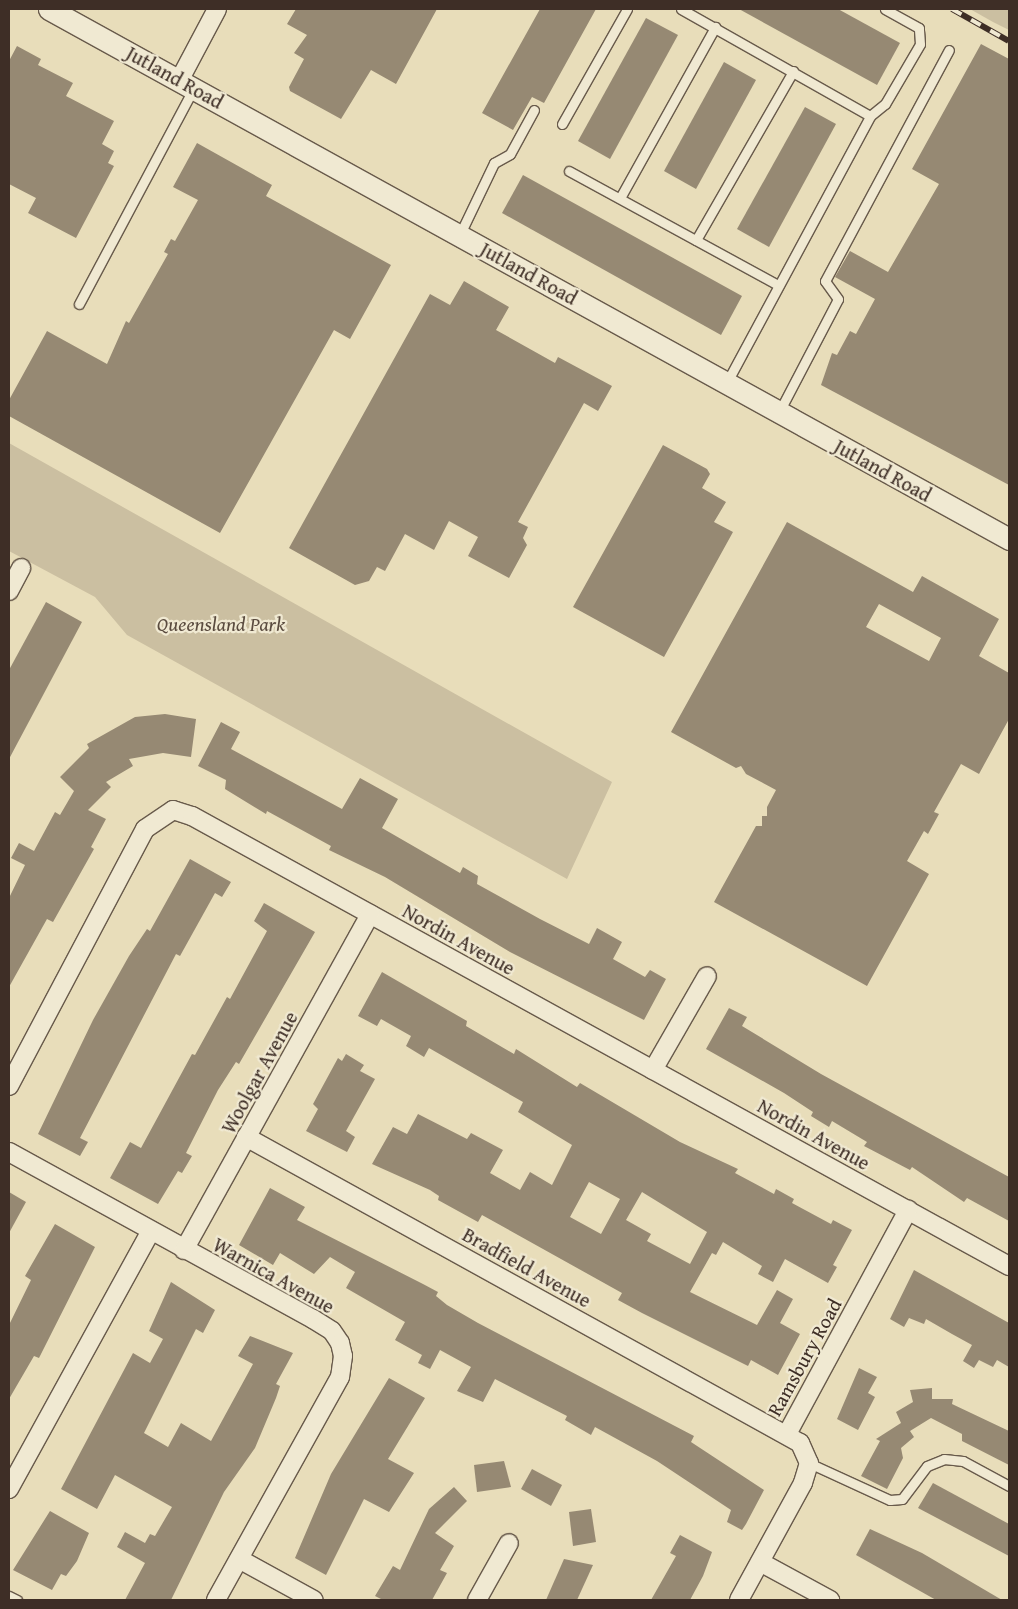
<!DOCTYPE html>
<style>
body{margin:0}
#map{position:relative;width:1018px;height:1609px;overflow:hidden;background:#e8ddba;font-family:"Gentium Book Plus",serif}
div>[style]{position:absolute}
.green>*{inset:0;background:#cbbfa1}
.building>*{inset:0;background:#968973}
.roads{filter:drop-shadow(1px 0 #685a4b) drop-shadow(-1px 0 #685a4b) drop-shadow(0 1px #685a4b) drop-shadow(0 -1px #685a4b)}
.service>*{height:9px;margin:-4.5px;padding:0 4.5px;transform-origin:4.5px;border-radius:4.5px;background:#f0e9d2}
.minor>*{height:18px;margin:-9px;padding:0 9px;transform-origin:9px;border-radius:9px;background:#f0e9d2}
.tertiary>*{height:21px;margin:-10.5px;padding:0 10.5px;transform-origin:10.5px;border-radius:10.5px;background:#f0e9d2}
.rail>*{height:5.5px;margin-top:-2.75px;transform-origin:0;background:repeating-linear-gradient(90deg,#f0e9d2 0 11px,#3e2e26 0 22px);box-sizing:border-box;border-block:1px solid #3e2e26}
span{translate:-50% -50%;white-space:nowrap;text-align:center;line-height:1.15;-webkit-text-stroke:4.5px #f0e9d2;paint-order:stroke}
.street-label{font-size:20px;color:#3e2e26}
.park-label{font-size:20px;color:#5a4b3f;font-style:italic}
.frame{position:absolute;inset:0;border:10px solid #3e2e26;pointer-events:none}
</style>
<div id="map">
<div class="green">
<i style="clip-path:polygon(970px 9px,1009px 9px,1009px 30px,993px 22px)"></i>
<i style="clip-path:polygon(9px 443px,612px 782px,567px 879px,127px 635px,95px 597px,9px 551px)"></i>
</div>
<div class="building">
<i style="clip-path:polygon(296px 9px,437px 9px,396px 84px,371px 70px,341px 119px,290px 91px,289px 87px,304px 59px,294px 53px,307px 35px,287px 24px)"></i>
<i style="clip-path:polygon(540px 9px,596px 9px,544px 103px,532px 97px,513px 130px,482px 113px)"></i>
<i style="clip-path:polygon(739px 9px,838px 9px,900px 43px,877px 85px)"></i>
<i style="clip-path:polygon(646px 18px,678px 35px,610px 159px,578px 141px)"></i>
<i style="clip-path:polygon(981px 44px,1009px 59px,1009px 485px,821px 385px,832px 353px,837px 355px,850px 331px,856px 334px,875px 299px,835px 277px,850px 251px,888px 272px,939px 184px,912px 169px)"></i>
<i style="clip-path:polygon(17px 46px,41px 59px,38px 65px,73px 83px,66px 96px,114px 121px,102px 144px,114px 151px,108px 163px,114px 166px,76px 238px,28px 213px,36px 198px,9px 184px,9px 61px)"></i>
<i style="clip-path:polygon(724px 62px,756px 80px,696px 189px,664px 171px)"></i>
<i style="clip-path:polygon(805px 107px,836px 124px,769px 247px,737px 229px)"></i>
<i style="clip-path:polygon(197px 143px,272px 185px,266px 196px,391px 265px,350px 339px,334px 330px,220px 533px,9px 416px,9px 400px,47px 331px,107px 364px,126px 321px,129px 323px,168px 254px,164px 252px,171px 239px,175px 241px,198px 200px,173px 187px)"></i>
<i style="clip-path:polygon(523px 175px,742px 296px,721px 335px,502px 213px)"></i>
<i style="clip-path:polygon(464px 281px,509px 307px,496px 330px,555px 363px,558px 357px,612px 386px,598px 411px,584px 403px,518px 522px,528px 527px,523px 538px,527px 545px,509px 578px,468px 556px,478px 537px,449px 521px,434px 550px,405px 534px,385px 571px,377px 567px,369px 581px,355px 585px,289px 548px,430px 294px,450px 305px)"></i>
<i style="clip-path:polygon(663px 445px,707px 469px,710px 474px,702px 488px,726px 502px,714px 522px,733px 532px,664px 657px,573px 607px)"></i>
<i style="clip-path:polygon(evenodd,787px 522px,913px 592px,922px 576px,999px 619px,979px 656px,1009px 673px,1009px 719px,979px 774px,961px 764px,934px 812px,939px 814px,928px 834px,924px 831px,907px 861px,929px 874px,867px 986px,714px 902px,756px 826px,762px 826px,762px 816px,767px 816px,767px 807px,776px 790px,746px 774px,741px 766px,736px 768px,671px 732px,787px 522px,879px 604px,941px 638px,929px 661px,866px 627px,879px 604px)"></i>
<i style="clip-path:polygon(46px 602px,82px 622px,9px 759px,9px 670px)"></i>
<i style="clip-path:polygon(165px 714px,196px 719px,191px 757px,163px 753px,129px 759px,133px 766px,106px 782px,111px 787px,88px 810px,106px 819px,91px 847px,94px 849px,53px 922px,47px 919px,9px 987px,9px 898px,25px 865px,11px 858px,19px 843px,34px 851px,55px 812px,60px 815px,74px 791px,60px 777px,89px 748px,87px 744px,135px 717px)"></i>
<i style="clip-path:polygon(221px 722px,240px 732px,231px 749px,342px 809px,360px 778px,398px 799px,382px 828px,460px 873px,463px 867px,478px 876px,477px 884px,540px 919px,589px 944px,597px 928px,622px 942px,613px 959px,645px 977px,650px 970px,666px 979px,644px 1020px,510px 952px,385px 877px,329px 850px,331px 846px,267px 811px,266px 814px,225px 789px,226px 780px,198px 766px)"></i>
<i style="clip-path:polygon(190px 859px,231px 882px,222px 897px,215px 893px,180px 956px,176px 954px,80px 1138px,88px 1142px,80px 1156px,38px 1134px,93px 1020px,129px 956px,147px 929px,150px 931px)"></i>
<i style="clip-path:polygon(264px 903px,315px 932px,239px 1064px,236px 1062px,218px 1090px,186px 1153px,192px 1156px,182px 1173px,178px 1171px,158px 1204px,110px 1178px,130px 1142px,141px 1148px,192px 1054px,195px 1055px,227px 997px,230px 999px,267px 931px,254px 921px)"></i>
<i style="clip-path:polygon(evenodd,382px 972px,467px 1021px,466px 1026px,514px 1054px,516px 1049px,577px 1087px,580px 1083px,680px 1142px,738px 1169px,735px 1173px,774px 1194px,776px 1189px,794px 1199px,792px 1203px,831px 1224px,833px 1220px,852px 1230px,833px 1265px,837px 1267px,828px 1283px,785px 1259px,773px 1282px,758px 1274px,762px 1266px,723px 1242px,716px 1255px,712px 1253px,690px 1292px,757px 1325px,777px 1290px,793px 1299px,780px 1323px,800px 1334px,778px 1375px,751px 1360px,748px 1366px,642px 1313px,618px 1300px,622px 1293px,482px 1215px,478px 1222px,438px 1200px,439px 1196px,430px 1190px,372px 1164px,393px 1127px,407px 1134px,418px 1114px,467px 1139px,471px 1133px,503px 1150px,490px 1173px,520px 1190px,530px 1172px,552px 1185px,572px 1145px,518px 1112px,523px 1102px,429px 1048px,424px 1057px,406px 1046px,411px 1036px,381px 1019px,377px 1026px,358px 1016px,382px 972px,589px 1182px,620px 1199px,601px 1234px,570px 1217px,589px 1182px,382px 972px,642px 1192px,707px 1232px,690px 1264px,647px 1241px,651px 1234px,626px 1220px,642px 1192px)"></i>
<i style="clip-path:polygon(729px 1008px,747px 1017px,742px 1026px,821px 1074px,1009px 1177px,1009px 1221px,967px 1198px,964px 1202px,912px 1167px,910px 1170px,864px 1146px,867px 1142px,832px 1121px,829px 1127px,811px 1116px,813px 1112px,784px 1093px,706px 1049px)"></i>
<i style="clip-path:polygon(346px 1054px,364px 1065px,360px 1071px,375px 1079px,346px 1131px,355px 1137px,347px 1152px,306px 1131px,318px 1109px,313px 1104px,338px 1058px,342px 1061px)"></i>
<i style="clip-path:polygon(270px 1188px,305px 1207px,297px 1220px,423px 1284px,438px 1292px,436px 1296px,447px 1305px,478px 1323px,694px 1436px,691px 1442px,764px 1490px,746px 1524px,742px 1530px,727px 1522px,731px 1510px,657px 1461px,595px 1427px,591px 1435px,565px 1420px,567px 1416px,495px 1379px,483px 1402px,457px 1391px,471px 1367px,440px 1350px,430px 1369px,418px 1363px,422px 1355px,395px 1340px,405px 1322px,346px 1288px,355px 1272px,330px 1257px,314px 1274px,280px 1253px,273px 1265px,239px 1245px)"></i>
<i style="clip-path:polygon(9px 1192px,26px 1202px,9px 1233px)"></i>
<i style="clip-path:polygon(55px 1224px,95px 1247px,39px 1358px,34px 1356px,9px 1399px,9px 1325px,31px 1280px,25px 1276px)"></i>
<i style="clip-path:polygon(914px 1270px,1009px 1323px,1009px 1367px,997px 1360px,993px 1367px,979px 1360px,974px 1368px,963px 1361px,972px 1345px,952px 1334px,926px 1319px,924px 1324px,909px 1318px,904px 1327px,890px 1319px)"></i>
<i style="clip-path:polygon(171px 1282px,215px 1310px,203px 1333px,196px 1329px,144px 1433px,168px 1447px,181px 1423px,211px 1441px,253px 1364px,238px 1356px,250px 1336px,293px 1353px,276px 1384px,280px 1386px,276px 1398px,255px 1448px,224px 1492px,171px 1600px,125px 1600px,145px 1563px,117px 1547px,125px 1532px,145px 1543px,150px 1534px,155px 1536px,172px 1507px,115px 1475px,97px 1509px,61px 1489px,133px 1353px,150px 1363px,163px 1339px,149px 1331px)"></i>
<i style="clip-path:polygon(859px 1368px,877px 1377px,868px 1393px,875px 1397px,858px 1430px,837px 1419px)"></i>
<i style="clip-path:polygon(389px 1378px,425px 1398px,388px 1459px,414px 1473px,389px 1512px,364px 1499px,326px 1575px,295px 1558px,331px 1474px)"></i>
<i style="clip-path:polygon(932px 1388px,932px 1399px,953px 1399px,952px 1404px,1009px 1431px,1009px 1465px,962px 1441px,962px 1434px,931px 1418px,910px 1431px,914px 1437px,901px 1448px,903px 1458px,887px 1489px,861px 1476px,880px 1441px,876px 1439px,901px 1423px,896px 1412px,913px 1402px,910px 1390px)"></i>
<i style="clip-path:polygon(504px 1461px,511px 1487px,477px 1492px,474px 1465px)"></i>
<i style="clip-path:polygon(532px 1469px,562px 1485px,551px 1506px,521px 1489px)"></i>
<i style="clip-path:polygon(933px 1483px,1009px 1524px,1009px 1556px,918px 1508px)"></i>
<i style="clip-path:polygon(454px 1487px,467px 1501px,435px 1533px,454px 1546px,440px 1570px,447px 1573px,432px 1600px,383px 1600px,375px 1596px,393px 1566px,400px 1570px,429px 1509px)"></i>
<i style="clip-path:polygon(591px 1509px,596px 1542px,573px 1546px,569px 1512px)"></i>
<i style="clip-path:polygon(50px 1511px,89px 1533px,77px 1561px,66px 1576px,61px 1574px,52px 1590px,13px 1570px)"></i>
<i style="clip-path:polygon(870px 1529px,922px 1553px,1002px 1600px,936px 1600px,856px 1555px)"></i>
<i style="clip-path:polygon(680px 1535px,712px 1552px,703px 1576px,690px 1600px,651px 1600px,676px 1556px,670px 1553px)"></i>
<i style="clip-path:polygon(564px 1559px,593px 1565px,577px 1600px,546px 1600px)"></i>
</div>
<div class="roads">
<div class="service">
<i style="left:681px;top:9px;width:217px;rotate:29.5deg"></i>
<i style="left:562px;top:124px;width:132px;rotate:-60.5deg"></i>
<i style="left:569px;top:171px;width:238px;rotate:28.6deg"></i>
<i style="left:620px;top:198px;width:196px;rotate:-60.9deg"></i>
<i style="left:460px;top:234px;width:79px;rotate:-64.4deg"></i>
<i style="left:494px;top:163px;width:18px;rotate:-29deg"></i>
<i style="left:510px;top:154px;width:50px;rotate:-61.4deg"></i>
<i style="left:696px;top:240px;width:195px;rotate:-60.1deg"></i>
<i style="left:79px;top:304px;width:245px;rotate:-62deg"></i>
<i style="left:727px;top:382px;width:302px;rotate:-61.7deg"></i>
<i style="left:870px;top:116px;width:19px;rotate:-39deg"></i>
<i style="left:885px;top:104px;width:69px;rotate:-59.7deg"></i>
<i style="left:920px;top:44px;width:16px;rotate:-94deg"></i>
<i style="left:919px;top:28px;width:39px;rotate:-151deg"></i>
<i style="left:779px;top:412px;width:127px;rotate:-62.4deg"></i>
<i style="left:838px;top:299px;width:22px;rotate:-126deg"></i>
<i style="left:825px;top:281px;width:262px;rotate:-61.8deg"></i>
<i style="left:809px;top:1463px;width:89px;rotate:24.6deg"></i>
<i style="left:890px;top:1500px;width:12px;rotate:-5deg"></i>
<i style="left:902px;top:1499px;width:41px;rotate:-52.9deg"></i>
<i style="left:927px;top:1466px;width:18px;rotate:-22deg"></i>
<i style="left:944px;top:1459px;width:19px;rotate:6deg"></i>
<i style="left:963px;top:1461px;width:52px;rotate:28.5deg"></i>
<i style="left:9px;top:1596px;width:9px;rotate:27deg"></i>
</div>
<div class="minor">
<i style="left:180px;top:79px;width:79px;rotate:-62.1deg"></i>
<i style="left:9px;top:591px;width:26px;rotate:-62deg"></i>
<i style="left:653px;top:1070px;width:108px;rotate:-60.1deg"></i>
<i style="left:9px;top:1086px;width:291px;rotate:-62.1deg"></i>
<i style="left:145px;top:829px;width:34px;rotate:-34deg"></i>
<i style="left:173px;top:810px;width:20px;rotate:18deg"></i>
<i style="left:192px;top:816px;width:933px;rotate:28.85deg"></i>
<i style="left:246px;top:1137px;width:633px;rotate:28.91deg"></i>
<i style="left:800px;top:1443px;width:22px;rotate:66deg"></i>
<i style="left:809px;top:1463px;width:21px;rotate:107deg"></i>
<i style="left:803px;top:1483px;width:133px;rotate:118.7deg"></i>
<i style="left:9px;top:1152px;width:347px;rotate:28.8deg"></i>
<i style="left:313px;top:1319px;width:22px;rotate:32deg"></i>
<i style="left:332px;top:1331px;width:14px;rotate:56deg"></i>
<i style="left:340px;top:1343px;width:13px;rotate:77deg"></i>
<i style="left:343px;top:1356px;width:21px;rotate:98deg"></i>
<i style="left:340px;top:1377px;width:255px;rotate:119.1deg"></i>
<i style="left:184px;top:1250px;width:384px;rotate:-61deg"></i>
<i style="left:787px;top:1434px;width:255px;rotate:-61.6deg"></i>
<i style="left:9px;top:1489px;width:294px;rotate:-61.2deg"></i>
<i style="left:239px;top:1559px;width:85px;rotate:28.7deg"></i>
<i style="left:760px;top:1562px;width:80px;rotate:28.5deg"></i>
<i style="left:477px;top:1600px;width:65px;rotate:-60.7deg"></i>
</div>
<div class="tertiary">
<i style="left:49px;top:9px;width:1097px;rotate:28.9deg"></i>
</div>
</div>
<div class="rail">
<i style="left:952px;top:9px;width:65px;rotate:29.3deg"></i>
</div>
<div class="street-label">
<span style="left:175px;top:77px;rotate:29deg">Jutland Road</span>
<span style="left:529px;top:273px;rotate:29deg">Jutland Road</span>
<span style="left:883px;top:470px;rotate:29deg">Jutland Road</span>
<span style="left:459px;top:939px;rotate:29deg">Nordin Avenue</span>
<span style="left:259px;top:1072px;rotate:-61deg">Woolgar Avenue</span>
<span style="left:814px;top:1134px;rotate:29deg">Nordin Avenue</span>
<span style="left:527px;top:1267px;rotate:29deg">Bradfield Avenue</span>
<span style="left:274px;top:1275px;rotate:29deg">Warnica Avenue</span>
<span style="left:804px;top:1357px;rotate:-61deg">Ramsbury Road</span>
</div>
<div class="park-label">
<span style="left:221px;top:623px">Queensland Park</span>
</div>
<div class="frame"></div>
</div>
